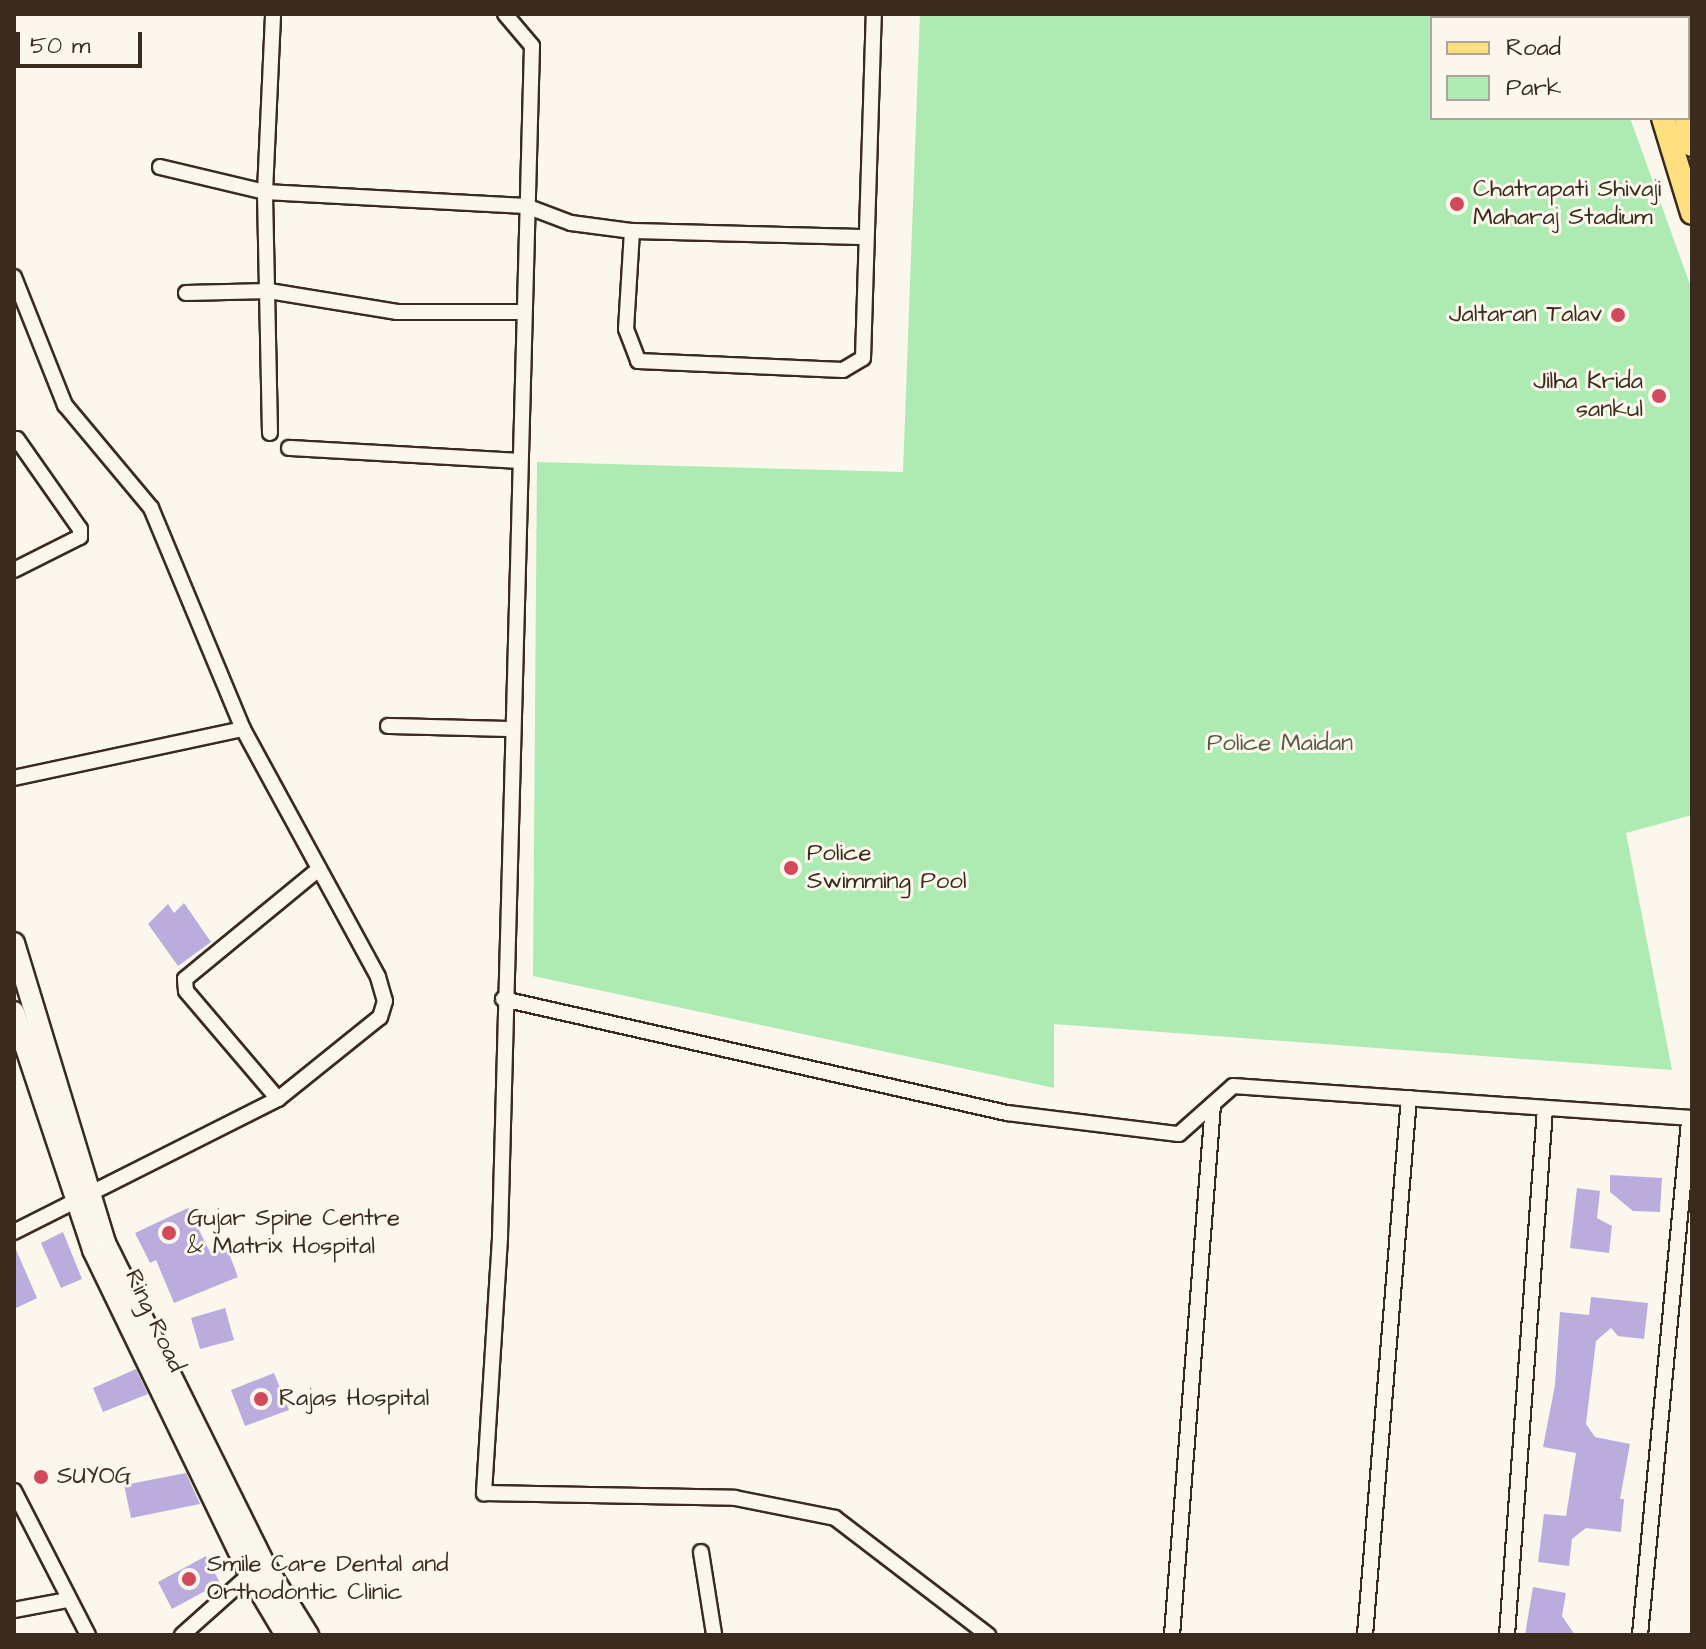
<!DOCTYPE html>
<style>
body{margin:0}
#map{position:relative;width:1706px;height:1649px;overflow:hidden;background:#fbf7ec;font-family:"Architects Daughter",sans-serif}
div>[style]{position:absolute}
.green>*{inset:0;background:#adebb2}
.building>*{inset:0;background:#baadde}
.roads{filter:drop-shadow(2px 0 #3b2a1e) drop-shadow(-2px 0 #3b2a1e) drop-shadow(0 2px #3b2a1e) drop-shadow(0 -2px #3b2a1e)}
.minor>*{height:14px;margin:-7px;padding:0 7px;transform-origin:7px;border-radius:7px;background:#fbf7ec}
.secondary>*{height:20px;margin:-10px;padding:0 10px;transform-origin:10px;border-radius:10px;background:#fbf7ec}
.primary>*{height:22px;margin:-11px;padding:0 11px;transform-origin:11px;border-radius:11px;background:#ffdf80}
.dots>*{width:22px;height:22px;translate:-50% -50%;box-sizing:border-box;border:4px solid #fbf7ec;border-radius:50%}
span{translate:-50% -50%;white-space:nowrap;text-align:center;line-height:1.15;-webkit-text-stroke:6px #fbf7ec;paint-order:stroke}
.poi-label{font-size:24px;color:#3b2a1e}
.left{translate:0 -50%;text-align:left}
.right{translate:-100% -50%;text-align:right}
.park-label{font-size:24px;color:#585a43}
.street-label{font-size:24px;color:#3b2a1e}
.frame{position:absolute;inset:0;border:16px solid #3b2a1e;pointer-events:none}
.legend{position:absolute;left:1430px;top:16px;width:260px;height:104px;box-sizing:border-box;background:#fbf7ec;border:2px solid #aea59a;margin:0;padding:10px 14px;list-style:none;font-size:24px;color:#3b2a1e}
.legend li{display:flex;align-items:center;gap:16px;height:40px}
.legend b{width:40px;border:2px solid #aea59a}
.scale{position:absolute;left:16px;top:32px;width:126px;height:36px;box-sizing:border-box;border:4px solid #3b2a1e;border-top:0;padding-left:10px;font-size:24px;line-height:28px;white-space:nowrap;color:#3b2a1e;-webkit-text-stroke:6px #fbf7ec;paint-order:stroke}
</style>
<div id="map">
<div class="green">
<i style="clip-path:polygon(920px 14px,1593px 14px,1595px 18px,1432px 18px,1432px 118px,1630px 118px,1692px 290px,1692px 815px,1626px 833px,1672px 1070px,1054px 1024px,1054px 1088px,533px 976px,537px 462px,903px 472px)"></i>
</div>
<div class="building">
<i style="clip-path:polygon(184px 903px,211px 942px,178px 966px,148px 924px,168px 904px,174px 913px)"></i>
<i style="clip-path:polygon(1610px 1175px,1662px 1178px,1660px 1212px,1633px 1211px,1610px 1192px)"></i>
<i style="clip-path:polygon(1577px 1188px,1600px 1191px,1597px 1218px,1612px 1226px,1609px 1253px,1570px 1248px)"></i>
<i style="clip-path:polygon(188px 1208px,211px 1254px,227px 1248px,238px 1277px,174px 1303px,156px 1260px,150px 1263px,135px 1233px)"></i>
<i style="clip-path:polygon(63px 1232px,82px 1279px,61px 1288px,41px 1243px)"></i>
<i style="clip-path:polygon(14px 1245px,37px 1298px,14px 1309px)"></i>
<i style="clip-path:polygon(1591px 1297px,1648px 1303px,1644px 1339px,1618px 1336px,1611px 1328px,1596px 1341px,1586px 1424px,1595px 1437px,1630px 1444px,1620px 1499px,1624px 1499px,1621px 1532px,1586px 1528px,1572px 1539px,1569px 1566px,1538px 1562px,1544px 1514px,1566px 1516px,1576px 1453px,1543px 1447px,1555px 1385px,1560px 1312px,1589px 1315px)"></i>
<i style="clip-path:polygon(225px 1308px,234px 1340px,200px 1349px,191px 1318px)"></i>
<i style="clip-path:polygon(136px 1369px,148px 1394px,103px 1412px,93px 1388px)"></i>
<i style="clip-path:polygon(274px 1373px,289px 1410px,245px 1426px,231px 1390px)"></i>
<i style="clip-path:polygon(186px 1473px,200px 1504px,131px 1518px,124px 1485px)"></i>
<i style="clip-path:polygon(206px 1556px,220px 1583px,172px 1609px,158px 1582px)"></i>
<i style="clip-path:polygon(1533px 1587px,1566px 1593px,1562px 1616px,1575px 1635px,1525px 1635px)"></i>
</div>
<div class="roads">
<div class="minor">
<i style="left:505px;top:14px;width:42px;rotate:49.8deg"></i>
<i style="left:532px;top:46px;width:1192px;rotate:91.54deg"></i>
<i style="left:500px;top:1238px;width:256px;rotate:93.6deg"></i>
<i style="left:484px;top:1493px;width:251px;rotate:1.1deg"></i>
<i style="left:735px;top:1498px;width:102px;rotate:11.3deg"></i>
<i style="left:835px;top:1518px;width:193px;rotate:37.4deg"></i>
<i style="left:160px;top:167px;width:108px;rotate:13.4deg"></i>
<i style="left:265px;top:192px;width:261px;rotate:3.1deg"></i>
<i style="left:526px;top:206px;width:48px;rotate:20.7deg"></i>
<i style="left:571px;top:223px;width:62px;rotate:7.5deg"></i>
<i style="left:632px;top:231px;width:231px;rotate:1.5deg"></i>
<i style="left:632px;top:231px;width:98px;rotate:93.5deg"></i>
<i style="left:626px;top:329px;width:34px;rotate:69deg"></i>
<i style="left:638px;top:361px;width:205px;rotate:2.5deg"></i>
<i style="left:843px;top:370px;width:23px;rotate:-31deg"></i>
<i style="left:863px;top:358px;width:344px;rotate:-88.2deg"></i>
<i style="left:14px;top:277px;width:138px;rotate:68.3deg"></i>
<i style="left:65px;top:405px;width:134px;rotate:50.1deg"></i>
<i style="left:151px;top:508px;width:239px;rotate:67.4deg"></i>
<i style="left:243px;top:729px;width:282px;rotate:61.4deg"></i>
<i style="left:378px;top:977px;width:25px;rotate:74deg"></i>
<i style="left:385px;top:1001px;width:17px;rotate:107deg"></i>
<i style="left:380px;top:1017px;width:131px;rotate:141.2deg"></i>
<i style="left:278px;top:1099px;width:296px;rotate:153.3deg"></i>
<i style="left:186px;top:293px;width:83px;rotate:-1.4deg"></i>
<i style="left:269px;top:291px;width:130px;rotate:9.3deg"></i>
<i style="left:397px;top:312px;width:126px"></i>
<i style="left:270px;top:433px;width:241px;rotate:-91.2deg"></i>
<i style="left:265px;top:192px;width:178px;rotate:-87.4deg"></i>
<i style="left:289px;top:448px;width:229px;rotate:3.2deg"></i>
<i style="left:14px;top:570px;width:74px;rotate:-26.6deg"></i>
<i style="left:80px;top:537px;width:8px;rotate:-90deg"></i>
<i style="left:80px;top:529px;width:110px;rotate:-125deg"></i>
<i style="left:388px;top:726px;width:123px;rotate:1.4deg"></i>
<i style="left:14px;top:778px;width:234px;rotate:-12.1deg"></i>
<i style="left:503px;top:999px;width:517px;rotate:12.75deg"></i>
<i style="left:1007px;top:1113px;width:173px;rotate:7deg"></i>
<i style="left:1179px;top:1134px;width:72px;rotate:-41.6deg"></i>
<i style="left:1233px;top:1086px;width:460px;rotate:4deg"></i>
<i style="left:278px;top:1099px;width:142px;rotate:-130.4deg"></i>
<i style="left:186px;top:991px;width:12px;rotate:-95deg"></i>
<i style="left:185px;top:979px;width:173px;rotate:-39.4deg"></i>
<i style="left:14px;top:1491px;width:162px;rotate:62.8deg"></i>
<i style="left:701px;top:1552px;width:83px;rotate:81deg"></i>
<i style="left:14px;top:1610px;width:55px;rotate:-10.5deg"></i>
<i style="left:182px;top:1635px;width:99px;rotate:-41.7deg"></i>
<i style="left:1172px;top:1635px;width:532px;rotate:-85.58deg"></i>
<i style="left:1365px;top:1635px;width:539px;rotate:-85.32deg"></i>
<i style="left:1507px;top:1635px;width:527px;rotate:-85.87deg"></i>
<i style="left:1640px;top:1635px;width:516px;rotate:-84.55deg"></i>
</div>
<div class="secondary">
<i style="left:14px;top:943px;width:313px;rotate:73.1deg"></i>
<i style="left:105px;top:1243px;width:358px;rotate:63.6deg"></i>
<i style="left:264px;top:1564px;width:84px;rotate:58.2deg"></i>
<i style="left:14px;top:1012px;width:251px;rotate:71.6deg"></i>
<i style="left:93px;top:1250px;width:359px;rotate:64.2deg"></i>
<i style="left:249px;top:1573px;width:72px;rotate:59.2deg"></i>
</div>
<div class="primary">
<i style="left:1642px;top:14px;width:4px;rotate:76deg"></i>
<i style="left:1664px;top:14px;width:4px;rotate:76deg"></i>
<i style="left:1663px;top:118px;width:99px;rotate:73deg"></i>
<i style="left:1686px;top:118px;width:28px;rotate:77deg"></i>
</div>
</div>
<div class="dots">
<i style="left:1457px;top:204px;background:#d1495b"></i>
<i style="left:1618px;top:315px;background:#d1495b"></i>
<i style="left:1659px;top:396px;background:#d1495b"></i>
<i style="left:791px;top:868px;background:#d1495b"></i>
<i style="left:169px;top:1233px;background:#d1495b"></i>
<i style="left:261px;top:1399px;background:#d1495b"></i>
<i style="left:41px;top:1477px;background:#d1495b"></i>
<i style="left:189px;top:1579px;background:#d1495b"></i>
</div>
<div class="poi-label">
<span class="left" style="left:1473px;top:204px">Chatrapati Shivaji<br>Maharaj Stadium</span>
<span class="right" style="left:1602px;top:315px">Jaltaran Talav</span>
<span class="right" style="left:1643px;top:396px">Jilha Krida<br>sankul</span>
<span class="left" style="left:807px;top:868px">Police<br>Swimming Pool</span>
<span class="left" style="left:187px;top:1233px">Gujar Spine Centre<br>&amp; Matrix Hospital</span>
<span class="left" style="left:279px;top:1399px">Rajas Hospital</span>
<span class="left" style="left:57px;top:1477px">SUYOG</span>
<span class="left" style="left:207px;top:1579px">Smile Care Dental and<br>Orthodontic Clinic</span>
</div>
<div class="park-label">
<span style="left:1280px;top:744px">Police Maidan</span>
</div>
<div class="street-label">
<span style="left:154px;top:1321px;rotate:65deg">Ring Road</span>
</div>
<div class="frame"></div>
<ul class="legend">
<li><b style="height:10px;background:#ffdf80"></b>Road</li>
<li><b style="height:22px;background:#adebb2"></b>Park</li>
</ul>
<div class="scale">50 m</div>
</div>
